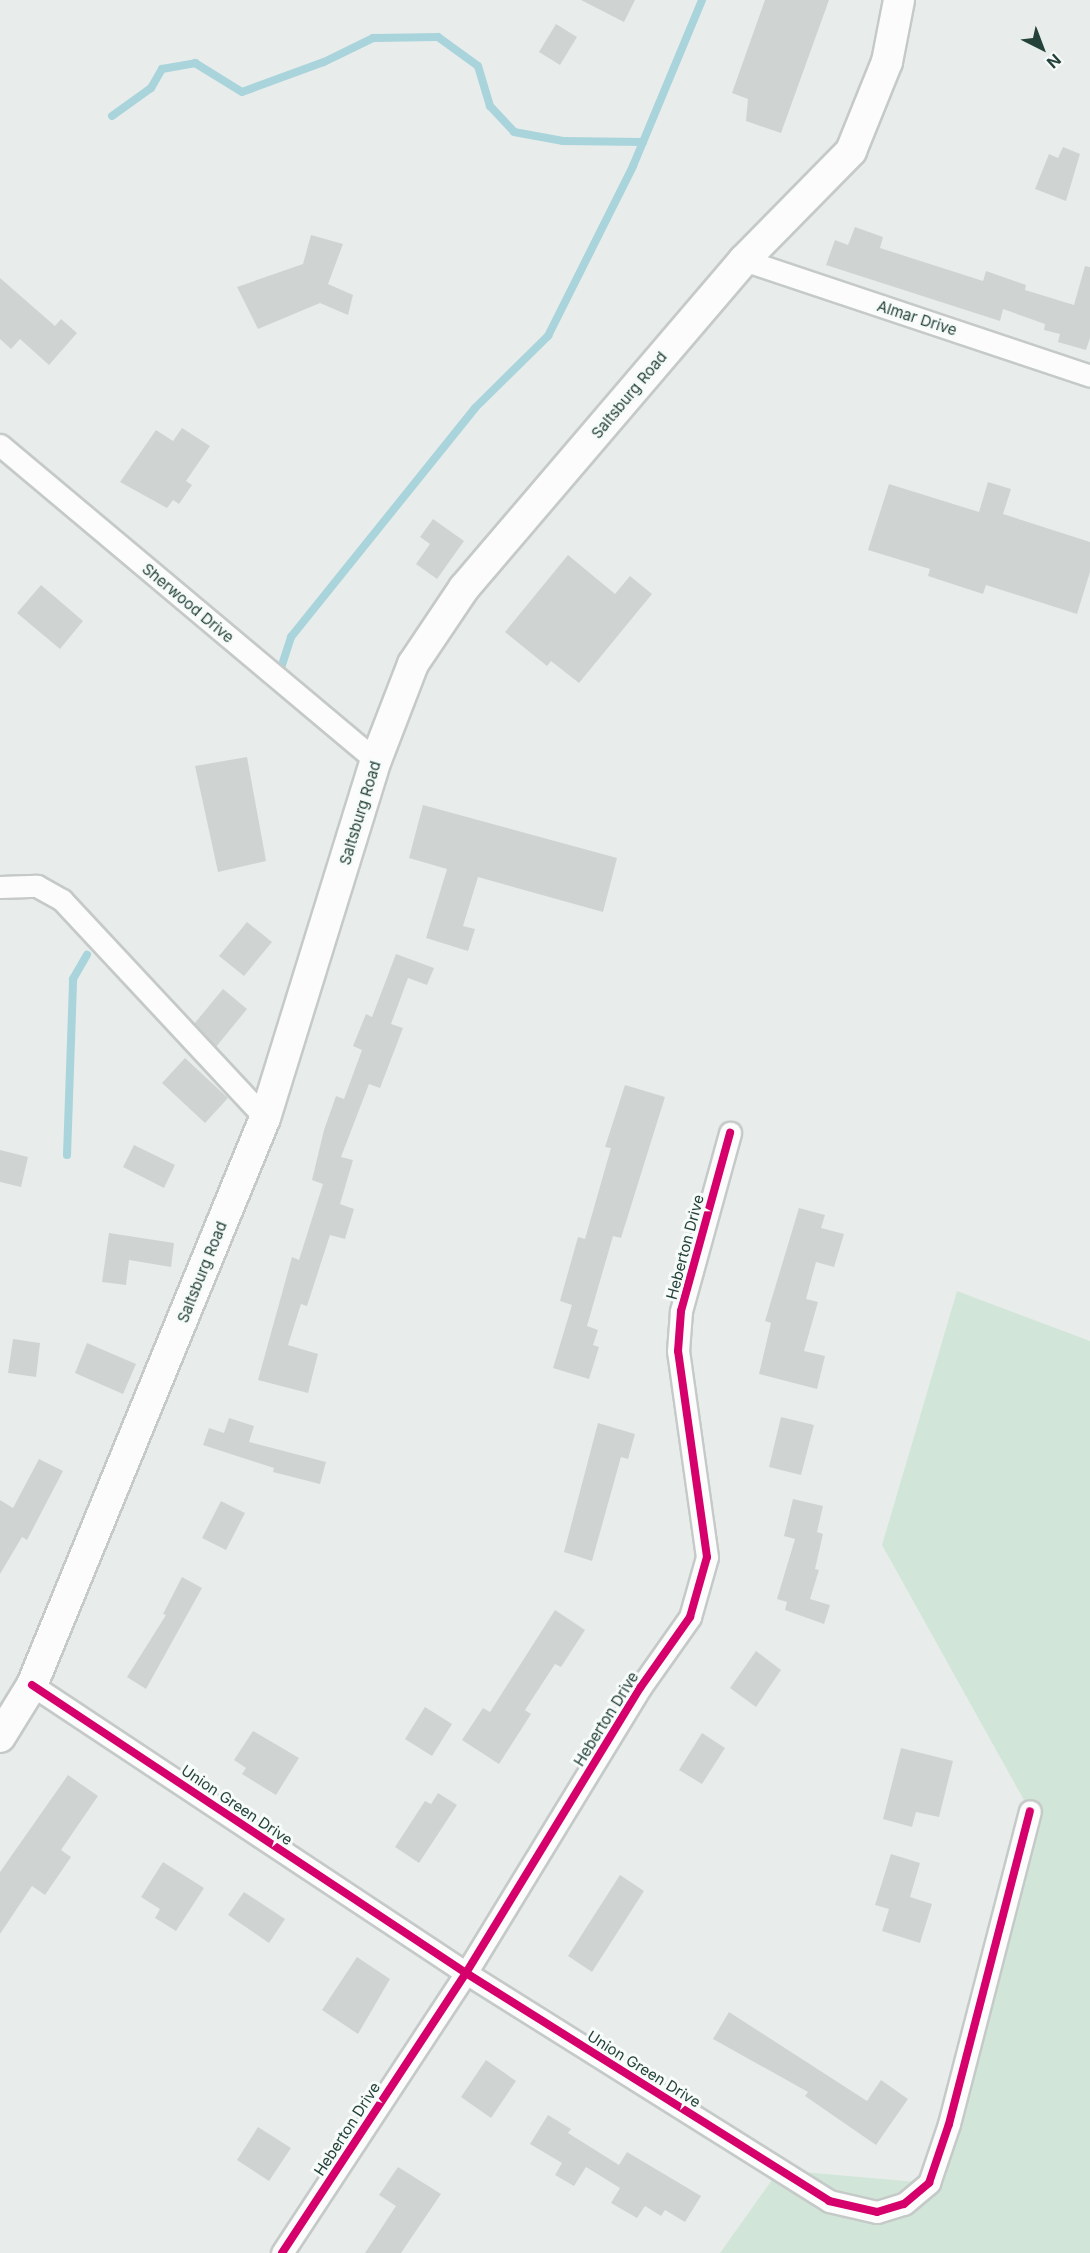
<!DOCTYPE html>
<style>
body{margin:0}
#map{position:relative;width:1090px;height:2253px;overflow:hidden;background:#e8edeb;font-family:Inter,sans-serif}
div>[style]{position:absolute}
.green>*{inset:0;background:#d1e6d8}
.stream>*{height:8px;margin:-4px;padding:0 4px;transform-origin:4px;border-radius:4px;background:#a9d4db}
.building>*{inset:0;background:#cfd4d2}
.roads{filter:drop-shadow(2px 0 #c5cac8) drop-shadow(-2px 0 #c5cac8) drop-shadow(0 2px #c5cac8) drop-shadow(0 -2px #c5cac8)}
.minor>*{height:21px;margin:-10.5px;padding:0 10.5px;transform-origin:10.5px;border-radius:10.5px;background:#fcfcfc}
.secondary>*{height:30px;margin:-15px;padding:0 15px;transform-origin:15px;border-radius:15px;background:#fcfcfc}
.cycleway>*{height:8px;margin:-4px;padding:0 4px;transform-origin:4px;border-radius:4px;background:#d6006c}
span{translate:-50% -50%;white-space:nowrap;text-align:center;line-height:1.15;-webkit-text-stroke:6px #f7fbf9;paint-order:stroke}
.street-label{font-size:15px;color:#24423a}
.north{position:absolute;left:1012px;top:18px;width:60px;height:60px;-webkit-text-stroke:4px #f7fbf9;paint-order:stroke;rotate:138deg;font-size:16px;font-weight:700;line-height:24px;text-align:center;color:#24423a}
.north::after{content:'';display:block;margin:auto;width:21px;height:27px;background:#24423a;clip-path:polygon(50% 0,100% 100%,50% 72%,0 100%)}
</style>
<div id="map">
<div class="green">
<i style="clip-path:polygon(957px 1291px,1090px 1341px,1090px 2253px,720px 2253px,779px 2170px,929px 2183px,1030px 1811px,882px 1545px)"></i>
</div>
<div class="stream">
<i style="left:112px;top:116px;width:48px;rotate:-35.7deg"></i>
<i style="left:151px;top:88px;width:22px;rotate:-60deg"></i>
<i style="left:162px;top:69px;width:34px;rotate:-10deg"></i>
<i style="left:195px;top:63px;width:55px;rotate:31.7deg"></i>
<i style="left:242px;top:92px;width:87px;rotate:-20.1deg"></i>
<i style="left:324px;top:62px;width:55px;rotate:-26.1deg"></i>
<i style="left:373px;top:38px;width:65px;rotate:-0.9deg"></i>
<i style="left:438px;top:37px;width:49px;rotate:35.9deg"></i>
<i style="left:478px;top:66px;width:42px;rotate:73.3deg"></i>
<i style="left:490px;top:106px;width:35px;rotate:47deg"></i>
<i style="left:514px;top:132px;width:50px;rotate:10.4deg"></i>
<i style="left:563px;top:141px;width:80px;rotate:0.7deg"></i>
<i style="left:281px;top:668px;width:33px;rotate:-72deg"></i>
<i style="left:291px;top:637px;width:294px;rotate:-51.2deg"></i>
<i style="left:475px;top:408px;width:103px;rotate:-44.6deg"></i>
<i style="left:548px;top:336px;width:190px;rotate:-63.4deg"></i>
<i style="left:633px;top:166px;width:180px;rotate:-67.4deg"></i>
<i style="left:67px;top:1155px;width:176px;rotate:-88deg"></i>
<i style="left:73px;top:979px;width:28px;rotate:-60deg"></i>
</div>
<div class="building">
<i style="clip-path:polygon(581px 0,635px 0,624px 22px)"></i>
<i style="clip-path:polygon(765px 0,829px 0,781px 133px,746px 121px,748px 99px,732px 93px)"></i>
<i style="clip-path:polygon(556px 24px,577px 37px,560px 65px,539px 52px)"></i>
<i style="clip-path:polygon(1063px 147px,1080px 154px,1066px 201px,1035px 189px,1049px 154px,1058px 158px)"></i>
<i style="clip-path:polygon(855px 227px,883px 237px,880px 248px,983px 281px,986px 271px,1026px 285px,1025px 290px,1074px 305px,1085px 266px,1090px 267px,1090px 338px,1086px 350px,1058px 342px,1060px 334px,1044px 330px,1045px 324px,1003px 309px,1000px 321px,826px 265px,835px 240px,848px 245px)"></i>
<i style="clip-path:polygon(311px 235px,343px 244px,328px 284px,353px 295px,348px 315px,320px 303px,258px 329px,237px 287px,303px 264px)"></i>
<i style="clip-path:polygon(0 278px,55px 326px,61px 319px,77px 333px,49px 365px,20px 339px,11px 349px,0 339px)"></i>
<i style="clip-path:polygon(182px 428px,210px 446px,186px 481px,192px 485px,179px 504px,173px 500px,167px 508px,120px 482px,156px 430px,173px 441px)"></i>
<i style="clip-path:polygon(988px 482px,1011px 489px,1003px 514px,1090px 542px,1090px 572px,1077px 614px,986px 585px,983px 594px,928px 576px,930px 569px,868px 550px,889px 484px,979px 512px)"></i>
<i style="clip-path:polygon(433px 519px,464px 541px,437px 579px,416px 564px,430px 544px,420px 537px)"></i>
<i style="clip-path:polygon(568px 555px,615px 594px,630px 576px,652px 594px,579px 683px,551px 661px,547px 666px,505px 632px)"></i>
<i style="clip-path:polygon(41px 585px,83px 621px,60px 649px,17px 613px)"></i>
<i style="clip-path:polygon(247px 757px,266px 861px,218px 872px,195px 766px)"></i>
<i style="clip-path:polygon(423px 805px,617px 858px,603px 912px,478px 877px,463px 926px,475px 929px,468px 951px,426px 938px,447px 869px,409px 858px)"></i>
<i style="clip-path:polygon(247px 922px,272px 942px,244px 976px,219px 956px)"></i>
<i style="clip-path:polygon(396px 954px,434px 968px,427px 985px,408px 978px,391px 1024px,403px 1028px,380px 1088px,369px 1084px,341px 1157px,353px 1160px,340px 1204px,354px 1209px,345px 1239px,330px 1235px,307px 1306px,301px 1304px,288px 1345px,318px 1354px,308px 1393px,258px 1380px,292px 1257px,299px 1260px,323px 1184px,312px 1180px,324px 1130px,336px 1096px,344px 1099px,362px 1050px,353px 1046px,366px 1014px,372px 1017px)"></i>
<i style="clip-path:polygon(223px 989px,247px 1009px,216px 1047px,194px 1024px)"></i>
<i style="clip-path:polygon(185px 1058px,228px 1098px,205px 1123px,162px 1083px)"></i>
<i style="clip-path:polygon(625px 1085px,665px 1097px,621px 1238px,613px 1236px,587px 1326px,598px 1330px,593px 1345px,599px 1347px,589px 1379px,553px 1368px,572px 1305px,560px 1301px,578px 1237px,585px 1239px,611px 1148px,605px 1147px)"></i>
<i style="clip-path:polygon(134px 1145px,175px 1165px,164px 1188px,123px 1167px)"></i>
<i style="clip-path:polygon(0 1150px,28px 1157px,21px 1187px,0 1182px)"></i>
<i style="clip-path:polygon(799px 1208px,825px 1215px,821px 1228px,844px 1234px,834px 1267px,816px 1262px,806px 1299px,818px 1302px,804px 1351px,825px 1356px,817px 1389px,759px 1374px,771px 1323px,765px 1321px)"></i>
<i style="clip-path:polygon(109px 1233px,174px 1243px,171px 1267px,129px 1260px,126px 1285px,102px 1282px)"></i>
<i style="clip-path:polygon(13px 1339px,40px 1343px,36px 1377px,8px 1373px)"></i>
<i style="clip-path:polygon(87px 1343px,136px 1364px,123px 1394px,75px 1373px)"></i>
<i style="clip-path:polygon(781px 1417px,814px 1425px,801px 1475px,769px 1467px)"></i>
<i style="clip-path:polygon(229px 1418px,254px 1426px,249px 1442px,326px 1462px,320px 1484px,273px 1472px,274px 1468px,203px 1445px,209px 1428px,224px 1433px)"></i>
<i style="clip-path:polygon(598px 1423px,635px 1434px,628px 1459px,621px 1457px,592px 1561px,564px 1552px)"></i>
<i style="clip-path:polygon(39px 1459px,63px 1471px,27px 1540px,22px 1537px,0 1574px,0 1500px,13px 1508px)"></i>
<i style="clip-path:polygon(793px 1499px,823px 1506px,817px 1532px,823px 1534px,815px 1569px,819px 1570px,810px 1599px,830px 1605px,824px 1624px,785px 1610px,787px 1602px,777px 1599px,795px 1539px,784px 1536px)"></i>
<i style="clip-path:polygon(221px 1501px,245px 1513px,226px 1550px,202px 1538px)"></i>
<i style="clip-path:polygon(182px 1577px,202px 1588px,146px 1689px,127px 1677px,166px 1615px,163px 1614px)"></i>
<i style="clip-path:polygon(555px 1610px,585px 1630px,561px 1667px,555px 1664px,525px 1710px,531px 1714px,499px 1764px,462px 1740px,483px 1708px,490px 1712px)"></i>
<i style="clip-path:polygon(756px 1651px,781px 1670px,756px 1707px,730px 1688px)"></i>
<i style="clip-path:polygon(425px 1707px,452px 1724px,432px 1756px,405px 1739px)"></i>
<i style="clip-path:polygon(253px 1731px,299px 1758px,276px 1795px,242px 1774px,246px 1768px,234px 1760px)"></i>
<i style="clip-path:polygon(702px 1733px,725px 1748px,702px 1784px,679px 1770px)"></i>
<i style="clip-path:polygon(901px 1748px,953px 1761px,939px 1817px,916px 1812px,912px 1827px,883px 1819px)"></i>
<i style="clip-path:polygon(68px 1775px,98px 1796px,61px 1850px,71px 1857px,45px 1895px,32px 1886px,0 1934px,0 1872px)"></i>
<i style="clip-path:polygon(438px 1793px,457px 1805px,419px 1863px,395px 1847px,425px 1801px,431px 1804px)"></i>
<i style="clip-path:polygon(891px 1854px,920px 1863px,910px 1897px,932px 1904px,920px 1943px,882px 1931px,889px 1909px,875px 1905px)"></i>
<i style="clip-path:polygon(163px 1862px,204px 1888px,176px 1931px,155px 1918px,160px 1909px,141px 1897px)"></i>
<i style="clip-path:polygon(620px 1875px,644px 1891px,592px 1972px,568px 1956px)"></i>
<i style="clip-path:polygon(244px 1892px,285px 1919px,269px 1943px,228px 1915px)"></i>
<i style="clip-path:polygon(357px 1957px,390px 1979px,358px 2034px,322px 2010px)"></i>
<i style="clip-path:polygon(729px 2012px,867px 2101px,881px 2080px,908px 2099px,876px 2145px,805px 2096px,808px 2092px,713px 2039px)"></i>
<i style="clip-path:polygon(486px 2060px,516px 2081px,491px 2118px,461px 2097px)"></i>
<i style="clip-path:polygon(548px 2115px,571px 2129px,568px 2133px,619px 2165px,627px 2152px,701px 2196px,685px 2222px,665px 2210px,661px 2216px,645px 2206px,637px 2218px,611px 2203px,620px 2188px,586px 2167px,574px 2186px,555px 2175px,562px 2163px,530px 2144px)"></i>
<i style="clip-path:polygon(258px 2127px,291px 2148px,269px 2181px,237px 2160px)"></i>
<i style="clip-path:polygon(398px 2167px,441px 2194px,401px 2253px,365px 2253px,396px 2206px,379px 2195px)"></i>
</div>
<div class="roads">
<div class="minor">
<i style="left:744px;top:260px;width:365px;rotate:18.5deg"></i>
<i style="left:0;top:445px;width:491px;rotate:40deg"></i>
<i style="left:0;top:887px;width:37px;rotate:-2deg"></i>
<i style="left:37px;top:886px;width:29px;rotate:29deg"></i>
<i style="left:62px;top:900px;width:298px;rotate:47deg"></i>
<i style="left:32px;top:1685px;width:521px;rotate:33.57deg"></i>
<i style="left:466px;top:1973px;width:429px;rotate:32.1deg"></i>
<i style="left:829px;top:2201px;width:49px;rotate:12.9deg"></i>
<i style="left:877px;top:2212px;width:28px;rotate:-17deg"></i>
<i style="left:904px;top:2204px;width:33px;rotate:-40deg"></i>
<i style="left:929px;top:2183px;width:62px;rotate:-71.3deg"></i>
<i style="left:949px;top:2124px;width:323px;rotate:-75.5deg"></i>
<i style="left:282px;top:2253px;width:335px;rotate:-56.7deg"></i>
<i style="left:466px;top:1973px;width:334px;rotate:-58.6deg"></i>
<i style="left:640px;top:1688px;width:87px;rotate:-54.8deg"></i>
<i style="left:690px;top:1617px;width:62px;rotate:-74.2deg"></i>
<i style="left:707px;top:1557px;width:208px;rotate:-98deg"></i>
<i style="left:678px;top:1351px;width:40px;rotate:-85.7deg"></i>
<i style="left:681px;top:1311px;width:185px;rotate:-74.6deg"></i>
</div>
<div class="secondary">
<i style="left:0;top:1737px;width:61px;rotate:-58.4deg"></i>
<i style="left:32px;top:1685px;width:613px;rotate:-67.66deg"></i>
<i style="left:265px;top:1118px;width:375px;rotate:-72.8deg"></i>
<i style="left:376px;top:760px;width:103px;rotate:-68.9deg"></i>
<i style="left:413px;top:664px;width:92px;rotate:-56.1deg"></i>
<i style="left:464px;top:588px;width:431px;rotate:-49.5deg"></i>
<i style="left:744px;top:260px;width:153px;rotate:-45.5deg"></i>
<i style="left:851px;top:151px;width:96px;rotate:-68deg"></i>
<i style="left:887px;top:62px;width:63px;rotate:-79deg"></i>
</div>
</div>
<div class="cycleway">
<i style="left:32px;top:1685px;width:521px;rotate:33.57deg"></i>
<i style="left:466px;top:1973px;width:429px;rotate:32.1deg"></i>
<i style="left:829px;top:2201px;width:49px;rotate:12.9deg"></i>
<i style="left:877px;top:2212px;width:28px;rotate:-17deg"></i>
<i style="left:904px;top:2204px;width:33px;rotate:-40deg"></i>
<i style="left:929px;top:2183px;width:62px;rotate:-71.3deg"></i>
<i style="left:949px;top:2124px;width:323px;rotate:-75.5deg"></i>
<i style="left:282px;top:2253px;width:335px;rotate:-56.7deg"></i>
<i style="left:466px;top:1973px;width:334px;rotate:-58.6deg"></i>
<i style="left:640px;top:1688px;width:87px;rotate:-54.8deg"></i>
<i style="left:690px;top:1617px;width:62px;rotate:-74.2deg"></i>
<i style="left:707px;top:1557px;width:208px;rotate:-98deg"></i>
<i style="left:678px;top:1351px;width:40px;rotate:-85.7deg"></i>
<i style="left:681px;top:1311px;width:185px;rotate:-74.6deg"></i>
</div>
<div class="street-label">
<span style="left:917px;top:318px;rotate:18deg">Almar Drive</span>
<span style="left:629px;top:395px;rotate:-50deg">Saltsburg Road</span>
<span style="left:188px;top:603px;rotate:40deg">Sherwood Drive</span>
<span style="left:360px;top:813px;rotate:-73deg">Saltsburg Road</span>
<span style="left:685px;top:1247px;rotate:-75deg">Heberton Drive</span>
<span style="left:202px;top:1272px;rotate:-68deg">Saltsburg Road</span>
<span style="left:606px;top:1719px;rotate:-58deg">Heberton Drive</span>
<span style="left:237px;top:1805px;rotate:34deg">Union Green Drive</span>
<span style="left:644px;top:2069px;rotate:32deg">Union Green Drive</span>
<span style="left:347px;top:2129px;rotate:-57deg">Heberton Drive</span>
</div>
<div class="north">N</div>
</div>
